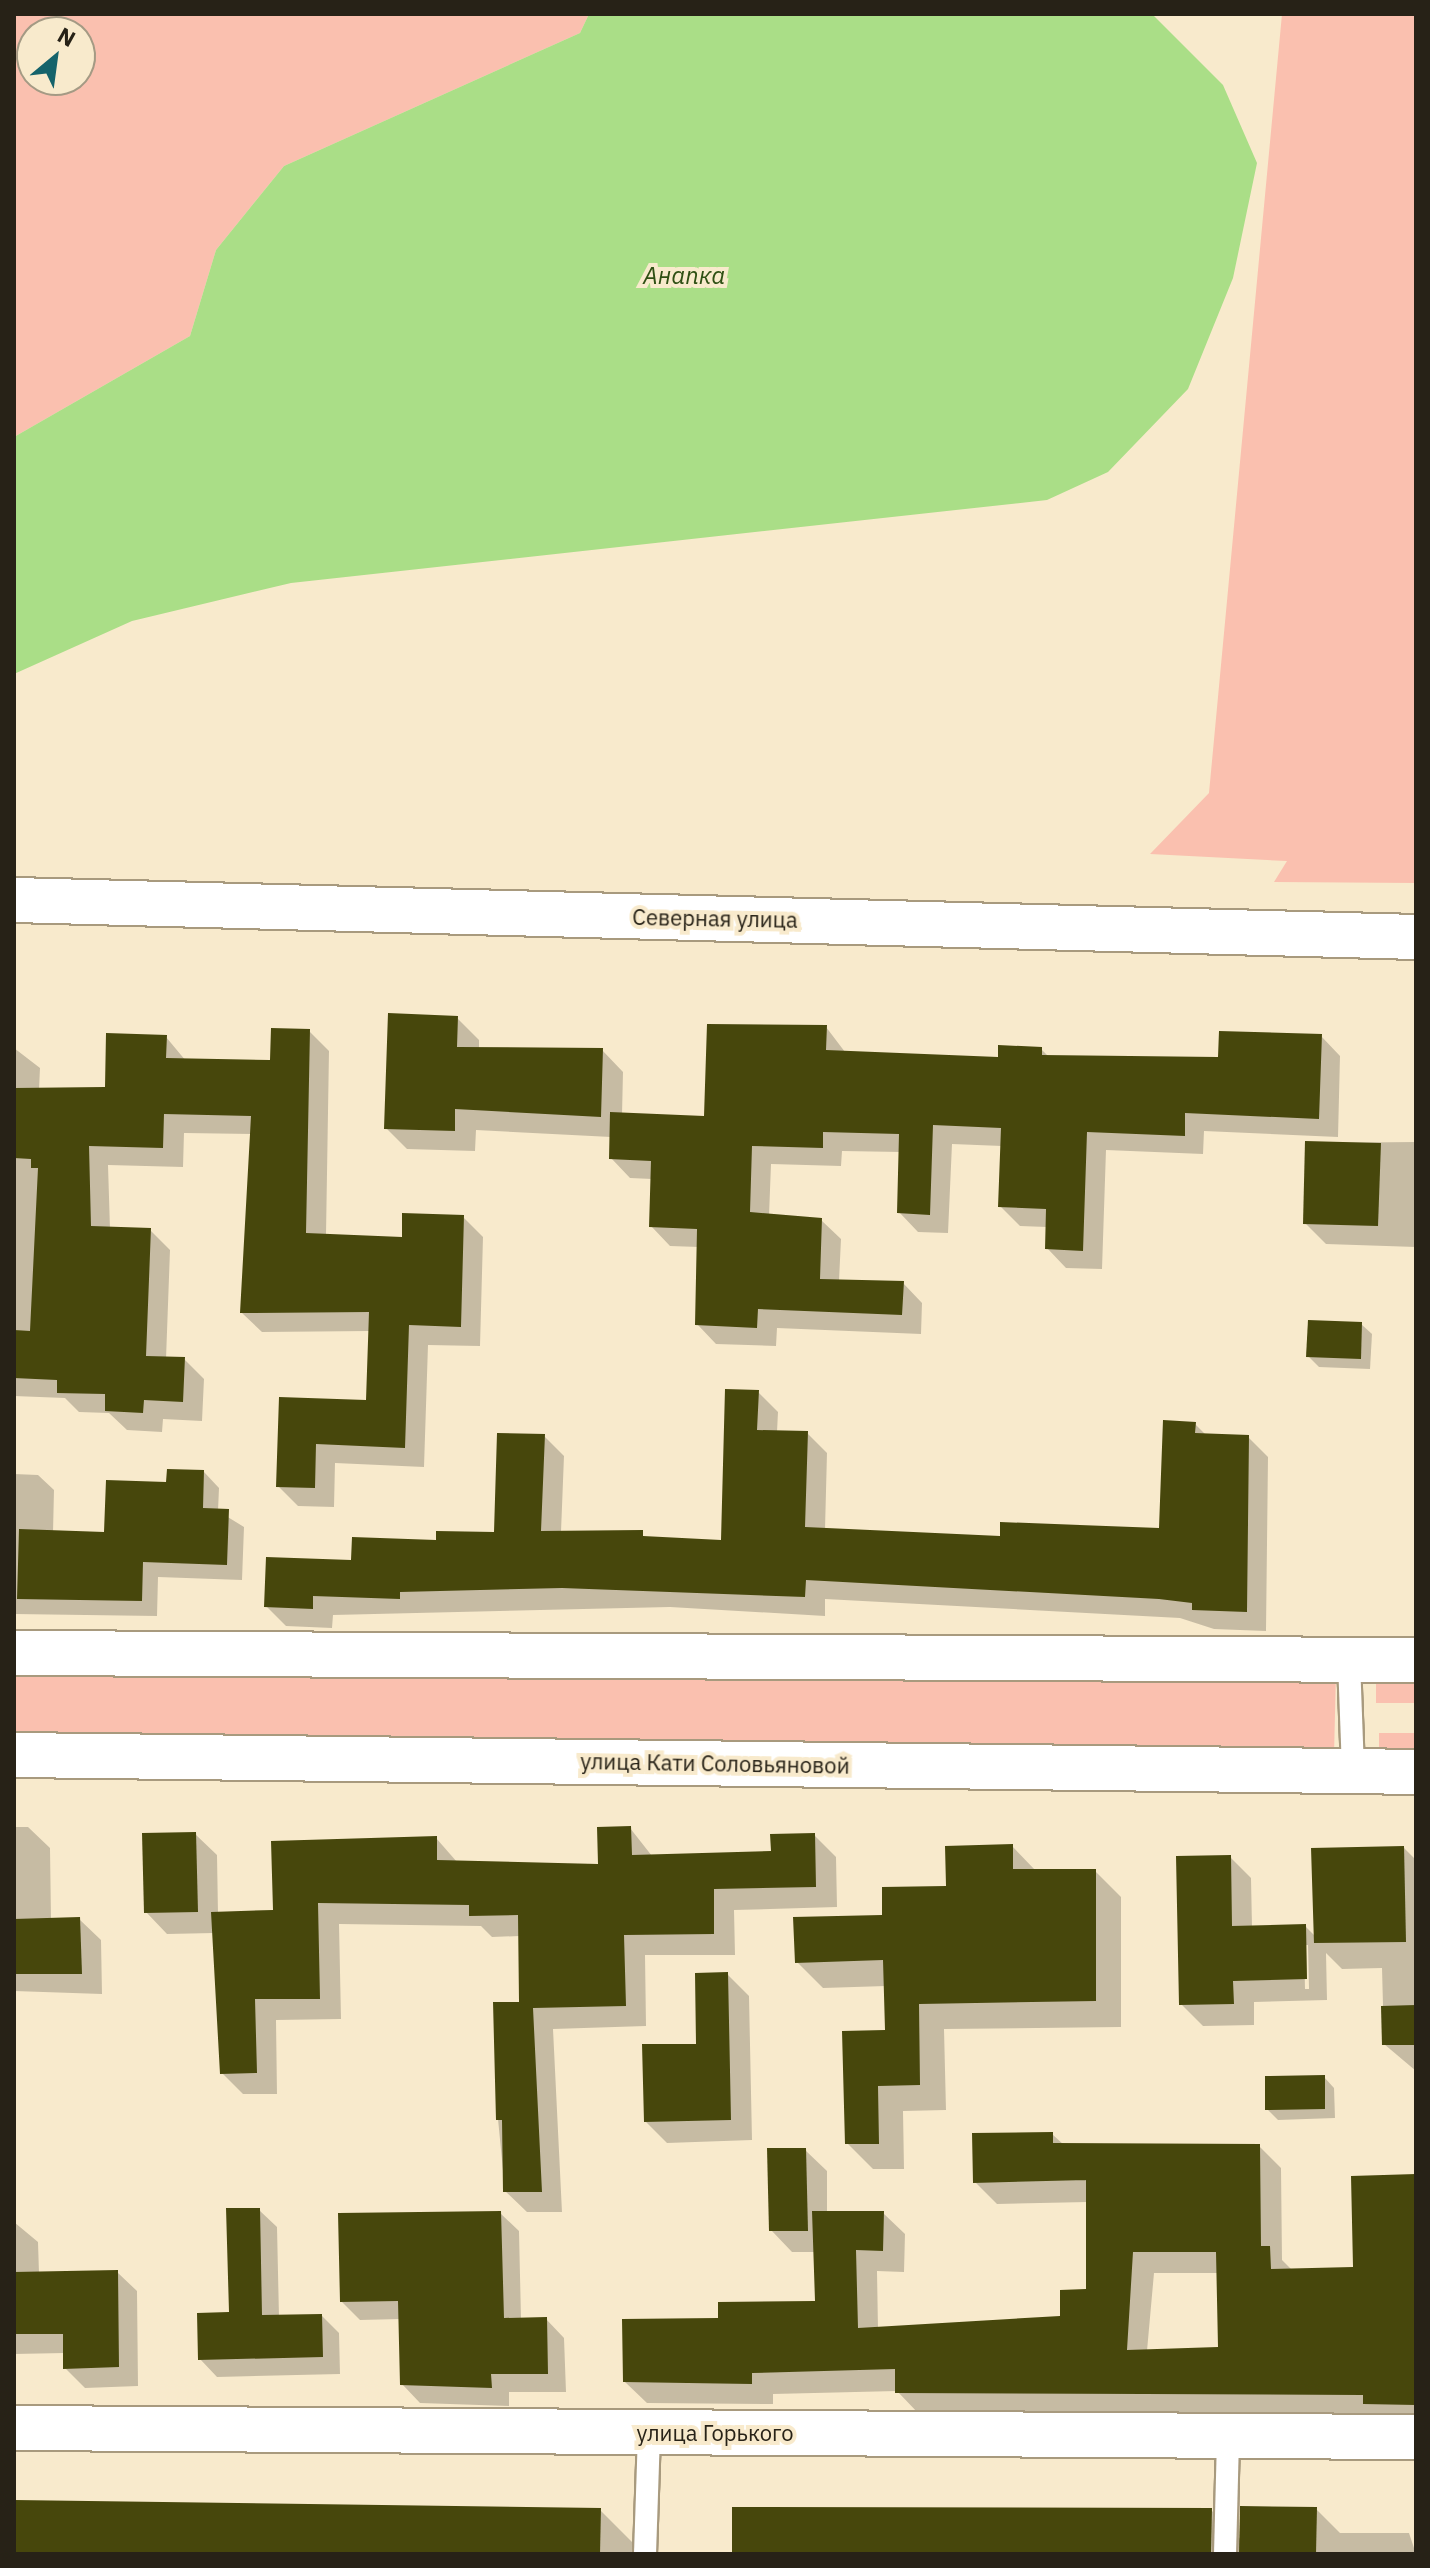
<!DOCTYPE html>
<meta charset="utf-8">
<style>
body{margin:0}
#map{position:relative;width:1430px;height:2568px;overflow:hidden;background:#f8eacc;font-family:"IBM Plex Sans",sans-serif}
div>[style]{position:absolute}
.green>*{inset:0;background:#fac0af}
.water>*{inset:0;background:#aade87}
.shadow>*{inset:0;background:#0003}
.building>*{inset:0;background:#47470c}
.roads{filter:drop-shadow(2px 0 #a89a7e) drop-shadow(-2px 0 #a89a7e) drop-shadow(0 2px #a89a7e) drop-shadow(0 -2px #a89a7e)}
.lane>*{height:22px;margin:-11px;padding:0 11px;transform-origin:11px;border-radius:11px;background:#fff}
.street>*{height:44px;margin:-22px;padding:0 22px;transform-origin:22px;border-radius:22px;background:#fff}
.secondary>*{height:44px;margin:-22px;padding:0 22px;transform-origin:22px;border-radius:22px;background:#fff}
span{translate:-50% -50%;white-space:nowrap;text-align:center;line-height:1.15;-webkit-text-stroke:8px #f8eacc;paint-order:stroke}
.street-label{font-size:22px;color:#272217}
.water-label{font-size:24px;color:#2f5014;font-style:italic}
.frame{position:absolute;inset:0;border:16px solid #272217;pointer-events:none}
.north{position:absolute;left:16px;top:16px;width:80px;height:80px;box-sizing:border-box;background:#f8eacc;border:2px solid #a49a84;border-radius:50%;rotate:29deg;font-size:22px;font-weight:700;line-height:32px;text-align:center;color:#272217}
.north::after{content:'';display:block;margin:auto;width:28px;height:36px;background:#15636b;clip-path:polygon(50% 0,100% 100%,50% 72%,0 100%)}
</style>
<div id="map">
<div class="green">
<i style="clip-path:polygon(evenodd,14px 14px,589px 14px,580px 33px,284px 166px,216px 250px,190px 336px,14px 437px,14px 14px,32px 32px,80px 32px,80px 80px,32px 80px,32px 32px)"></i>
<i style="clip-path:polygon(1282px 14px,1416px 14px,1416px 883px,1274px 882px,1287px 861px,1150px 854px,1209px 793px)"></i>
<i style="clip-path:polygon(14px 1666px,1336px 1672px,1334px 1755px,14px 1744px)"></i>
<i style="clip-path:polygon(1376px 1677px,1416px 1677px,1416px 1703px,1376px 1703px)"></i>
<i style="clip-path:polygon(1379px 1733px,1416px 1733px,1416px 1760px,1379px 1759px)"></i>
</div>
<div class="water">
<i style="clip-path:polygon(589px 14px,1152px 14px,1223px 85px,1257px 163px,1233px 278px,1188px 389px,1108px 472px,1047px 500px,291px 583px,132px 621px,14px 674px,14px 437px,190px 336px,216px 250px,284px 166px,580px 33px)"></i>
</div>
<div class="shadow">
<i style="clip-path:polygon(457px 1018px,479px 1040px,479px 1049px,602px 1050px,623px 1072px,622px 1115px,706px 1118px,826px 1027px,845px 1052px,999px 1059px,1041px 1049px,1049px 1057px,1220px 1059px,1321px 1036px,1340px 1056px,1338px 1137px,1204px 1131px,1203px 1154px,1106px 1150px,1102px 1269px,1066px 1268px,1047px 1248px,1047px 1227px,1020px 1226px,1000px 1206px,1002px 1146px,952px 1144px,948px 1233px,918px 1232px,899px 1212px,901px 1152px,842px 1151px,841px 1166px,771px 1164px,769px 1216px,821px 1220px,841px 1239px,839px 1281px,903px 1283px,922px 1303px,921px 1334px,777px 1328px,776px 1346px,716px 1344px,697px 1324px,699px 1247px,670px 1246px,651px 1226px,652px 1179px,630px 1178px,611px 1158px,611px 1137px,476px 1130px,475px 1151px,407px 1149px,386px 1128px)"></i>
<i style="clip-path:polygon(309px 1031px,329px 1051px,326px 1235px,404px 1239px,463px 1217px,483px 1237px,480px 1346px,428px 1345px,424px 1467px,335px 1463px,334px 1507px,298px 1506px,278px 1486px,281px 1399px,368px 1402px,370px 1331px,262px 1332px,242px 1313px,252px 1134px,184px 1133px,183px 1167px,108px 1165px,110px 1229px,150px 1230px,170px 1250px,166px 1359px,184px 1359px,204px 1379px,202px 1421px,163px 1419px,162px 1432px,127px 1430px,109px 1413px,79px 1412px,65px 1398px,14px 1396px,14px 1048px,40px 1068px,39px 1090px,106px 1089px,166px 1037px,186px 1061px,272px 1062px)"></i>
<i style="clip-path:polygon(1416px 1142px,1416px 1247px,1326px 1244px,1305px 1223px,1307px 1143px)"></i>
<i style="clip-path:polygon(1361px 1324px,1372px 1334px,1370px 1369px,1319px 1367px,1308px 1356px)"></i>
<i style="clip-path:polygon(758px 1392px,778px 1412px,777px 1432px,807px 1433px,827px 1453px,825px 1530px,1002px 1538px,1161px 1530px,1195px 1424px,1206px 1435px,1248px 1437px,1268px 1457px,1266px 1631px,1214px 1629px,1180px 1618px,825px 1599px,825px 1616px,670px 1607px,333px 1615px,332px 1628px,286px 1626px,266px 1606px,353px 1562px,496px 1534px,544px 1436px,564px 1456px,561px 1532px,723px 1542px)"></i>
<i style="clip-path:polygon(204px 1472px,219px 1488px,218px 1511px,244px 1527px,242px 1580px,158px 1577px,157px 1616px,14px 1614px,14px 1474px,38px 1475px,54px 1490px,53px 1533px,105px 1534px,168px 1484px)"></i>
<i style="clip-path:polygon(14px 1827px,28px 1827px,50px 1848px,51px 1920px,79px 1919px,101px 1940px,102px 1994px,14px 1991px)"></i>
<i style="clip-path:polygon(630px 1828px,652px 1856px,773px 1853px,814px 1835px,836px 1857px,837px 1907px,734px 1910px,735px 1955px,645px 1955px,646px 2026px,553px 2029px,562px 2212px,527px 2212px,505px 2191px,498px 2119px,521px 2004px,520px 1936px,492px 1937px,481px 1926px,339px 1924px,341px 2019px,276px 2020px,277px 2094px,243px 2094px,222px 2073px,214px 1933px,167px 1934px,146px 1912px,195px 1834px,217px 1855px,218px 1914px,275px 1912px,436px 1838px,457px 1862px,600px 1866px)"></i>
<i style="clip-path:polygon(1012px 1846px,1036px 1871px,1095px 1871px,1121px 1897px,1121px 2027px,944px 2029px,946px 2110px,903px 2111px,904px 2169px,873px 2169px,847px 2143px,887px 2032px,886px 1986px,823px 1988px,797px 1962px,948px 1888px)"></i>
<i style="clip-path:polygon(evenodd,1404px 1848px,1416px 1860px,1416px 2071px,1384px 2044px,1382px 1968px,1342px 1969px,1326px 1953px,1327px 2000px,1254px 2002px,1254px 2025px,1203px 2026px,1181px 2004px,1230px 1857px,1251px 1878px,1252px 1927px,1305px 1926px,1316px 1937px,1404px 1848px,1304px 1945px,1308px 1945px,1309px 1989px,1305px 1989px,1304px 1945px)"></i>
<i style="clip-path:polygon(727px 1974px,749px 1996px,752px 2140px,667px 2143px,646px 2122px,698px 2046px)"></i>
<i style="clip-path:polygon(1324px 2077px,1334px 2088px,1335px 2118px,1278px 2120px,1267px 2109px)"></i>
<i style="clip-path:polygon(evenodd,1052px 2134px,1064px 2145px,1259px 2146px,1281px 2168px,1282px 2260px,1292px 2270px,1355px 2269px,1416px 2176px,1416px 2425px,919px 2414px,897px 2391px,773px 2394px,773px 2404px,647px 2403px,625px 2382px,720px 2320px,817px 2303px,816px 2252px,792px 2252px,771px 2230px,805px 2150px,827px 2171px,827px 2213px,883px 2213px,905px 2234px,904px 2272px,877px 2271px,878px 2329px,1062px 2318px,1088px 2291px,1088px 2202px,997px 2204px,975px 2182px,1052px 2134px,1154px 2273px,1218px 2273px,1220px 2349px,1147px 2351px,1154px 2273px)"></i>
<i style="clip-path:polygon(259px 2210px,277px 2227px,279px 2317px,322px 2316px,339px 2333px,340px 2374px,217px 2377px,200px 2359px,231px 2314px)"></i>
<i style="clip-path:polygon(500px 2213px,519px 2231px,521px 2319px,546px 2319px,564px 2338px,566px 2392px,509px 2392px,509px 2406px,420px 2403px,402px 2384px,400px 2319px,360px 2320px,342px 2302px)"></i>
<i style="clip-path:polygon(14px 2222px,38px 2242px,39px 2273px,117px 2272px,137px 2291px,138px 2386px,85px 2388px,65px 2368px,65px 2353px,14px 2354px)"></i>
<i style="clip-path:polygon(14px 2502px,600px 2510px,644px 2554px,14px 2554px)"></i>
<i style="clip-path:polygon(1316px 2509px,1340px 2533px,1409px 2533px,1416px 2554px,734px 2554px,1211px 2510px,1241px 2540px)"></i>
</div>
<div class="building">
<i style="clip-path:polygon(388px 1013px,458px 1016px,457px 1047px,603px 1048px,601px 1117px,455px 1109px,455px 1131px,384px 1129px)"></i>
<i style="clip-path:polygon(707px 1024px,827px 1025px,826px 1050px,998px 1057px,998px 1045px,1042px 1047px,1042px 1055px,1218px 1057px,1219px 1031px,1322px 1034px,1319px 1119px,1185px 1113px,1185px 1136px,1087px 1132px,1083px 1251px,1045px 1249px,1046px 1209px,998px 1207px,1001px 1128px,933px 1125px,930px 1215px,897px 1213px,899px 1134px,823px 1132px,823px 1148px,752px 1146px,750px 1212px,822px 1218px,820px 1279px,904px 1281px,902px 1315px,758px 1309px,757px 1328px,695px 1325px,697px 1229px,649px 1227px,651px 1161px,609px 1159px,610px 1112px,704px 1116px)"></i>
<i style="clip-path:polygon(271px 1028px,310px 1029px,306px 1233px,402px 1237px,402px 1213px,464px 1215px,461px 1327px,409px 1325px,405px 1448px,316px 1444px,315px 1488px,276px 1487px,279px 1397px,366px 1400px,369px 1312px,240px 1313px,251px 1116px,164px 1114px,163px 1148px,89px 1146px,91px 1226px,151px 1228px,146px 1356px,185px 1357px,183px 1402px,144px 1400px,143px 1413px,105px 1411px,105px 1394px,57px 1393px,57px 1380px,14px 1378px,14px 1330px,30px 1331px,38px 1168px,31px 1168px,31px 1159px,14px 1158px,14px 1088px,105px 1087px,106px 1033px,167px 1035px,166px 1058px,270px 1060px)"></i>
<i style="clip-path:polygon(1305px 1141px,1381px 1143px,1378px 1226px,1303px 1224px)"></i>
<i style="clip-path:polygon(1308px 1320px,1362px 1322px,1361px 1359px,1306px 1357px)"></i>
<i style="clip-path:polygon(725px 1389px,759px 1390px,757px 1430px,808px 1431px,805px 1527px,1000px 1536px,1000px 1522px,1159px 1528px,1163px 1420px,1196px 1422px,1195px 1433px,1249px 1435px,1247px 1612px,1192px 1610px,1192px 1603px,1159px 1599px,806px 1580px,805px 1597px,562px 1588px,400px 1592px,400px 1599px,313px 1596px,313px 1609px,264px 1607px,266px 1557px,351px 1560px,352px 1537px,436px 1540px,436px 1531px,494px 1532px,497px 1433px,545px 1434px,541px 1531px,643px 1530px,643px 1536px,721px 1540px)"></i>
<i style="clip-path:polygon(167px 1469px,204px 1470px,203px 1508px,229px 1509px,227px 1565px,143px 1562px,142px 1601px,17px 1599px,19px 1529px,104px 1532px,106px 1480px,166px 1482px)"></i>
<i style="clip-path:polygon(631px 1826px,632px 1855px,771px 1851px,770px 1834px,815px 1833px,816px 1887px,714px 1889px,714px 1934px,624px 1935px,626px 2006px,533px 2008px,542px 2192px,503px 2192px,502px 2120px,496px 2120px,493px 2002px,519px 2002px,518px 1915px,469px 1916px,469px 1905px,318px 1903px,320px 1999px,255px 1999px,257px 2073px,220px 2074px,211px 1912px,273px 1910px,271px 1841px,437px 1836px,437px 1860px,598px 1864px,597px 1827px)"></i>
<i style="clip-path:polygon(196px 1832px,198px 1912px,144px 1913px,142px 1833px)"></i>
<i style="clip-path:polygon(1013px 1844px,1013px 1869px,1096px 1869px,1096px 2001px,919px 2004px,920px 2085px,878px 2086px,879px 2144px,845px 2144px,842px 2031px,885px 2030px,883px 1960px,795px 1963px,793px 1917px,882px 1915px,882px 1887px,946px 1886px,945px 1846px)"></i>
<i style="clip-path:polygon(1404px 1846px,1406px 1942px,1314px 1943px,1311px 1848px)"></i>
<i style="clip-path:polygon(1231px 1855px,1232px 1926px,1306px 1924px,1307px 1979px,1233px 1981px,1234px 2004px,1179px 2005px,1176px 1856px)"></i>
<i style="clip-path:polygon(80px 1917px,82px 1974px,14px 1974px,14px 1919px)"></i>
<i style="clip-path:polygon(728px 1972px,731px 2120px,644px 2122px,642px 2044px,696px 2044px,695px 1973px)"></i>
<i style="clip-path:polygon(1416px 2005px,1416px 2045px,1382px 2045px,1381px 2006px)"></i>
<i style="clip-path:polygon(1325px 2075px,1325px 2109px,1265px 2110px,1265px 2076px)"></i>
<i style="clip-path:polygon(evenodd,1053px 2132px,1053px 2143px,1260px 2144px,1261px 2246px,1270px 2246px,1271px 2269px,1353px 2267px,1351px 2176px,1416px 2174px,1416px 2405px,1363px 2404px,1363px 2395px,895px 2393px,895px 2369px,752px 2373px,752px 2384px,623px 2382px,622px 2319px,718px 2318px,718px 2302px,815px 2301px,812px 2211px,884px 2211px,883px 2251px,856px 2250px,858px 2328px,1060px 2316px,1060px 2290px,1086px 2289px,1086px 2180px,973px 2183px,972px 2133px,1053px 2132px,1133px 2252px,1216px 2252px,1218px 2347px,1127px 2350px,1133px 2252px)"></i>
<i style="clip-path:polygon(767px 2148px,806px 2148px,808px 2231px,769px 2231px)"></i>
<i style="clip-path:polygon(226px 2208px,260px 2208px,262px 2315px,322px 2314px,323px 2357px,198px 2360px,197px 2313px,229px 2312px)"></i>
<i style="clip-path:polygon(501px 2211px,504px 2318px,547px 2317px,548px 2374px,491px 2374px,492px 2388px,400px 2385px,398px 2301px,340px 2302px,338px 2213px)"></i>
<i style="clip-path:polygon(118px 2270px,119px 2367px,63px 2369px,63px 2334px,14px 2334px,14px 2272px)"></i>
<i style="clip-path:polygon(14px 2500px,601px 2508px,600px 2554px,14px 2554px)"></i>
<i style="clip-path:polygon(1240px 2506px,1317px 2507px,1316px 2554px,1239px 2554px)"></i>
<i style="clip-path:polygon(732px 2507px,1212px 2508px,1211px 2554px,732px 2554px)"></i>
</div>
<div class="roads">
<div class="lane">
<i style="left:1349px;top:1661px;width:109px;rotate:87.9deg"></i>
<i style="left:645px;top:2554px;width:122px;rotate:-88.1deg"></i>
<i style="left:1225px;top:2554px;width:117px;rotate:-88.5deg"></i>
</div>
<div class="street">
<i style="left:14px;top:1653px;width:1402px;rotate:0.29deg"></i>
<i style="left:14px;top:1755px;width:1402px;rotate:0.69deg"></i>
<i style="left:14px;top:2428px;width:1402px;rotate:0.37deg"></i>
</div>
<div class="secondary">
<i style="left:14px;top:900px;width:1402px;rotate:1.51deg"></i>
</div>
</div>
<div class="street-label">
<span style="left:715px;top:918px;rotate:1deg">Северная улица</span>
<span style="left:715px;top:1763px;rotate:1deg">улица Кати Соловьяновой</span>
<span style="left:715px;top:2433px">улица Горького</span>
</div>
<div class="water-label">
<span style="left:684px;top:276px">Анапка</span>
</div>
<div class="frame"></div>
<div class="north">N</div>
</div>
